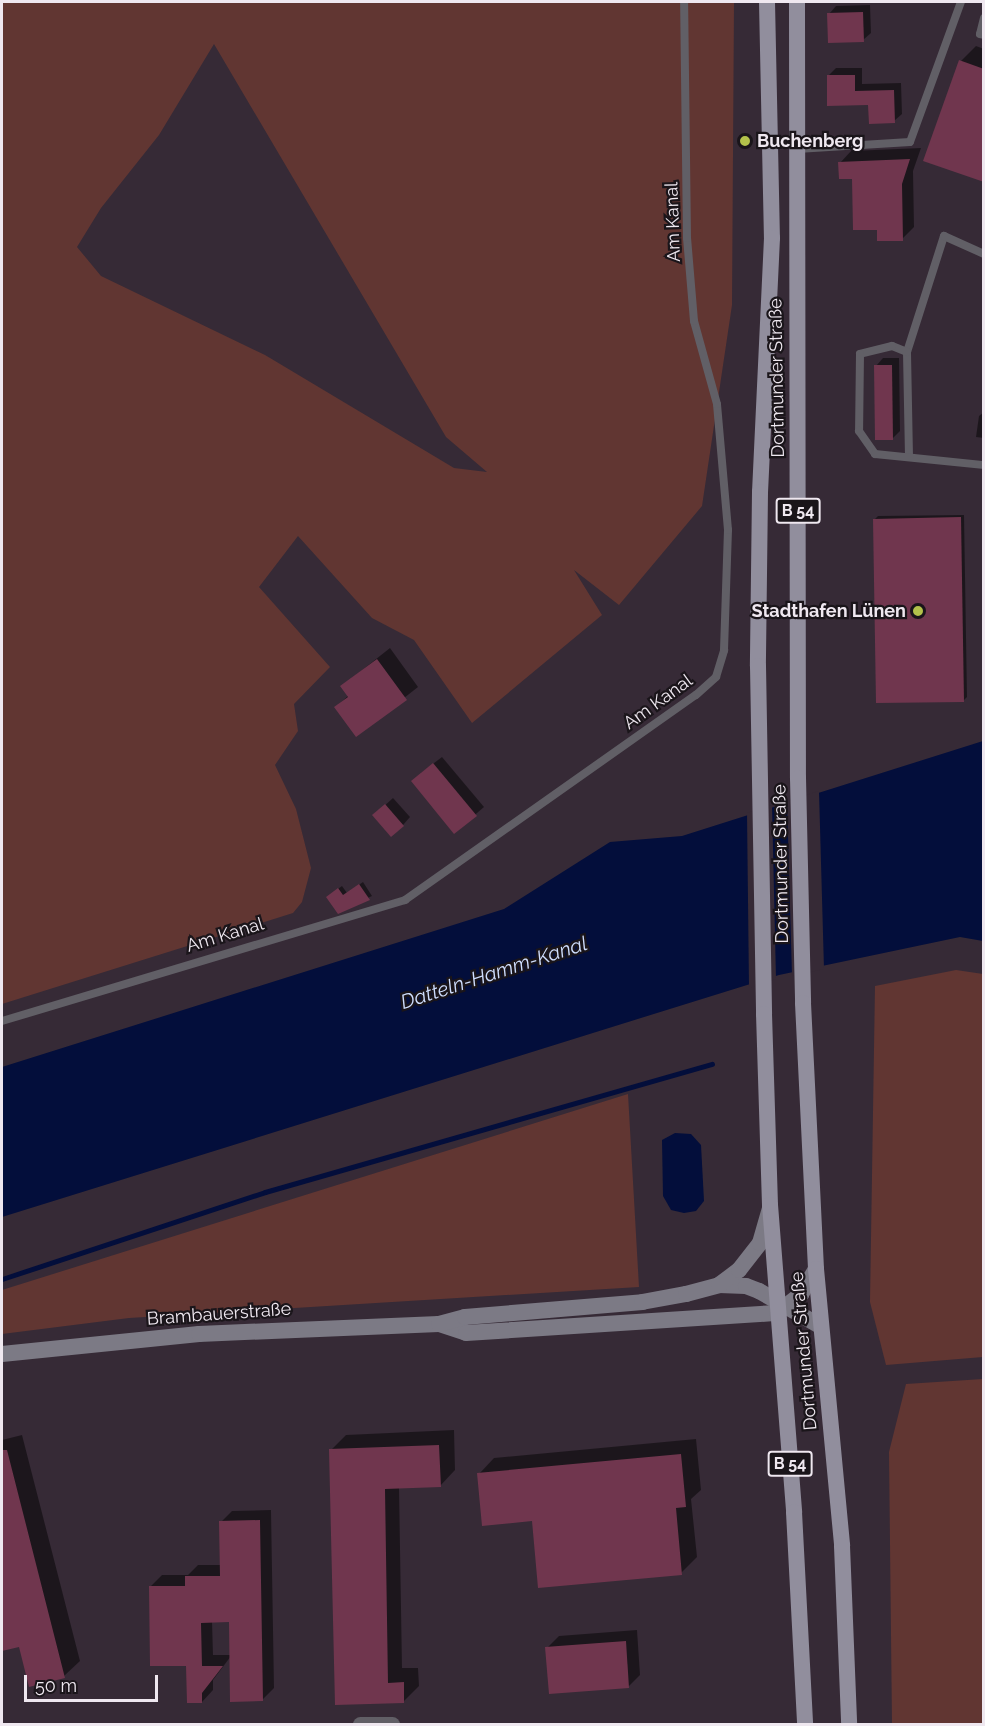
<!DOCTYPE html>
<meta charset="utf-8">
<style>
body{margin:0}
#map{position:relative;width:985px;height:1726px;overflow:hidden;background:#362a36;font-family:Raleway,sans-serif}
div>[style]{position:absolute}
.green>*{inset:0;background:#613632}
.water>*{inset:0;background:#030e3b}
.pier>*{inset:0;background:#362a36}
.shadow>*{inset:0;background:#0007}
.stream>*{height:5px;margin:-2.5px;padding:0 2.5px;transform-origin:2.5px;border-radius:2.5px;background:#030e3b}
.building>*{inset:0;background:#70364e}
.service>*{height:8px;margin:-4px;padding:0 4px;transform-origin:4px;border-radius:4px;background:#615f66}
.minor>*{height:15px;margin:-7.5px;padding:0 7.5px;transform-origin:7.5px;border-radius:7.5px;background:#615f66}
.secondary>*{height:16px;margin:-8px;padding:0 8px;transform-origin:8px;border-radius:8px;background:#7c7a85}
.primary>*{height:16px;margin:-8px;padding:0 8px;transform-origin:8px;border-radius:8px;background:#918e9d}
.dots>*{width:16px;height:16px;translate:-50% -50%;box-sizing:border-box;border:3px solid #1a151a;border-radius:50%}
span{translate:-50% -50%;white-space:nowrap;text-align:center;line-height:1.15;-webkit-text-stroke:4.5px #1a151a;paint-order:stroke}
.shield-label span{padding:2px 4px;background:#1a151a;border:2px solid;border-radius:4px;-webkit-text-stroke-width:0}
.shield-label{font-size:16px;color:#efe8f0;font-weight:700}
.poi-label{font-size:18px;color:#efe8f0;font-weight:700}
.left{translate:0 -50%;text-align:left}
.right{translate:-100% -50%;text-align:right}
.street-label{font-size:18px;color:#efe8f0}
.water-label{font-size:20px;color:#cfdefe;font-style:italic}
.frame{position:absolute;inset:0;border:3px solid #efe8f0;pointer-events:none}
.scale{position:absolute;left:24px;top:1675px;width:134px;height:27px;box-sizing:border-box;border:3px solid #efe8f0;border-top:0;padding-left:8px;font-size:18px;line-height:21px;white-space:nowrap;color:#efe8f0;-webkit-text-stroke:4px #1a151a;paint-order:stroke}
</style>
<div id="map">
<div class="green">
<i style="clip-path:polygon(evenodd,2px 2px,734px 2px,732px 305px,702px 506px,619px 605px,574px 570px,602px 615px,472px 723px,414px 640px,372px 618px,298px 536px,259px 587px,330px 667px,294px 704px,298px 731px,275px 765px,296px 809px,311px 868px,302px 902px,293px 913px,2px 1004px,2px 2px,214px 44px,446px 437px,487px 472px,454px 468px,265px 355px,101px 276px,77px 247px,101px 208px,159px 135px,214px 44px)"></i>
<i style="clip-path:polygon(956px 970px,983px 974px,983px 1357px,886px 1365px,870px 1302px,875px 986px)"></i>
<i style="clip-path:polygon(628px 1094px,639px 1287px,129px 1318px,2px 1334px,2px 1290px)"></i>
<i style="clip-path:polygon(983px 1379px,983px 1724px,892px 1724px,889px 1452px,906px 1384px)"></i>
</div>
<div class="water">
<i style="clip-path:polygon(983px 741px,983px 941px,960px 937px,779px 975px,2px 1217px,2px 1067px,504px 909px,610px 842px,682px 836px)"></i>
<i style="clip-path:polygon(675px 1133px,691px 1134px,701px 1145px,704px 1201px,696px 1211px,684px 1213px,671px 1210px,663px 1196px,662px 1140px)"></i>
</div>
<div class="pier">
<i style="clip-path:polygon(819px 791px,824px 969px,792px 976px,787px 801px)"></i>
<i style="clip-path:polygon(772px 805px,776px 979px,749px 988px,747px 813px)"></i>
</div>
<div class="shadow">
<i style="clip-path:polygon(870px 5px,871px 33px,863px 40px,829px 14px,836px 6px)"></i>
<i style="clip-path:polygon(976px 46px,984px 49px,984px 181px,961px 61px)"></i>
<i style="clip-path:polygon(836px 68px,862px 68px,862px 84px,901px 83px,902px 114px,894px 121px,828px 76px)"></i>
<i style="clip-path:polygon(921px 148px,913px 171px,914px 227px,902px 239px,878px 229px,854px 177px,840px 163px,851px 151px)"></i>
<i style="clip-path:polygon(883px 358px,899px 358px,900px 431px,892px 439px,876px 366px)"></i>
<i style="clip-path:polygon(984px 412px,984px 438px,976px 437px,979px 416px)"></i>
<i style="clip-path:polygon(964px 515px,967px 697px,963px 701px,874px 520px,878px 516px)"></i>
<i style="clip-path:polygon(390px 648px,418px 687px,357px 735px,336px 707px,349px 695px,342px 686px)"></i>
<i style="clip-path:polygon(442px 757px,484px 807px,455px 832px,421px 773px)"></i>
<i style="clip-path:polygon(393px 798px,410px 817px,403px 825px,382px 808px)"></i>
<i style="clip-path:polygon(363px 882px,372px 896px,338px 912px,331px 894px,342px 886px,347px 893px)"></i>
<i style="clip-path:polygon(454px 1430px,455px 1470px,440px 1486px,399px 1487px,402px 1668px,418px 1668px,419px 1686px,403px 1702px,336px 1703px,331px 1450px,346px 1435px)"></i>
<i style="clip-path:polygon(22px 1435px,80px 1661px,64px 1676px,20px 1645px,2px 1649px,2px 1440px)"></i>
<i style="clip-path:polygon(696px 1439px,701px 1490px,691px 1499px,697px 1557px,681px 1573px,479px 1474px,494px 1458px)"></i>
<i style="clip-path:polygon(evenodd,271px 1510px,274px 1688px,262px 1700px,231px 1656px,213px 1680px,213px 1690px,202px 1702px,150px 1587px,162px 1575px,188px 1575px,198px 1565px,222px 1565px,221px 1522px,232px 1511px,271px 1510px,231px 1620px,231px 1655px,213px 1655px,212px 1621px,231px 1620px)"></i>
<i style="clip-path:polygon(637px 1630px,640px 1675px,629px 1686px,547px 1648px,559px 1636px)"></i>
</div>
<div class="stream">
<i style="left:2px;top:1279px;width:277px;rotate:-18.3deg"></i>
<i style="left:265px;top:1192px;width:465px;rotate:-16deg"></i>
</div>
<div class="building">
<i style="clip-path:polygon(863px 12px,864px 42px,828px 43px,827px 13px)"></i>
<i style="clip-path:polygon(959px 60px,984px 69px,984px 182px,923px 161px)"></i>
<i style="clip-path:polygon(827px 75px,855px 75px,855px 91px,894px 90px,895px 123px,869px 124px,868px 105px,827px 106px)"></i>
<i style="clip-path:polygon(910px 159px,902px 184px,903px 241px,877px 241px,877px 230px,853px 230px,852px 179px,839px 179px,838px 162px)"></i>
<i style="clip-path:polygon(874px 365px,892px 365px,893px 440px,875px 440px)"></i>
<i style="clip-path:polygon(961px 517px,964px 702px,876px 703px,873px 519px)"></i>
<i style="clip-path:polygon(377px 659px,407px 700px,356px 737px,334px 707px,348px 697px,340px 686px)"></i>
<i style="clip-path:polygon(433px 763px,477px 816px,454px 834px,411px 781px)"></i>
<i style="clip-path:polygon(385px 804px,404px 826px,391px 837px,372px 815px)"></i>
<i style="clip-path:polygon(359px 884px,370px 900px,338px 914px,326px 897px,338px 888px,343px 895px)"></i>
<i style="clip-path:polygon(439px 1445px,441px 1487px,385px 1489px,388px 1683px,404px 1682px,404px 1703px,335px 1705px,329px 1449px)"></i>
<i style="clip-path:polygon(2px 1450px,7px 1450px,65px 1678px,29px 1687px,19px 1647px,2px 1651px)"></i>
<i style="clip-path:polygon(681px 1454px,686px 1507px,676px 1508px,682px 1575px,538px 1588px,532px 1521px,482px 1526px,477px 1473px)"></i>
<i style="clip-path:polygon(260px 1520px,263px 1701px,230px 1702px,229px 1622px,201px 1623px,202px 1666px,223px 1666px,202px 1693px,202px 1703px,187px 1703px,186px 1666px,150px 1666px,149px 1586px,185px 1586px,185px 1576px,220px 1576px,219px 1521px)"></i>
<i style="clip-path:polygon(626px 1641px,629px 1688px,549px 1694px,545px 1647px)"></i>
</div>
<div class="service">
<i style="left:984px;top:18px;width:16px;rotate:104deg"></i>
<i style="left:980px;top:34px;width:4px;rotate:14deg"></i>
<i style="left:797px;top:149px;width:113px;rotate:-3.5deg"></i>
<i style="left:910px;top:142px;width:149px;rotate:-70deg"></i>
<i style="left:907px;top:352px;width:122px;rotate:-72.3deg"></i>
<i style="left:944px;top:236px;width:44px;rotate:24.2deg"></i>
<i style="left:909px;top:457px;width:105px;rotate:-91.1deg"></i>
<i style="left:907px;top:352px;width:16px;rotate:-158deg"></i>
<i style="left:892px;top:346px;width:33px;rotate:166deg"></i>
<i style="left:860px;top:354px;width:77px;rotate:90.7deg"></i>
<i style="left:859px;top:431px;width:28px;rotate:55deg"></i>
<i style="left:875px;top:454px;width:110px;rotate:5.8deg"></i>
<i style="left:2px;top:1021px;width:421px;rotate:-16.7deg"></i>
<i style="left:405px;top:900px;width:356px;rotate:-35.2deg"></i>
<i style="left:696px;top:695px;width:27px;rotate:-42deg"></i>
<i style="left:716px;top:677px;width:28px;rotate:-73deg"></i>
<i style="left:724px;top:650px;width:120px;rotate:-88.1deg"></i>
<i style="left:728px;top:530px;width:126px;rotate:-95deg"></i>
<i style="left:717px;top:404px;width:86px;rotate:-105.5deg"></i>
<i style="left:694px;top:321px;width:83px;rotate:-94.8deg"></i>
<i style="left:687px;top:238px;width:236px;rotate:-90.7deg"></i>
</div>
<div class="minor">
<i style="left:360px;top:1724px;width:32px"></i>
</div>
<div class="secondary">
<i style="left:719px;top:1285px;width:27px;rotate:2deg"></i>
<i style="left:746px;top:1286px;width:14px;rotate:21deg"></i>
<i style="left:759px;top:1291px;width:70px;rotate:29.8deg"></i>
<i style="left:439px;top:1324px;width:28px;rotate:18deg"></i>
<i style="left:466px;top:1333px;width:312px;rotate:-3.7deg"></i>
<i style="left:777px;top:1313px;width:31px;rotate:-38deg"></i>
<i style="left:801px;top:1294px;width:29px;rotate:-59deg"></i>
<i style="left:2px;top:1354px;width:198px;rotate:-5.8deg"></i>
<i style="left:199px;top:1334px;width:240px;rotate:-2.4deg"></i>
<i style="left:439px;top:1324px;width:27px;rotate:-15deg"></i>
<i style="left:465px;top:1317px;width:178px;rotate:-4.8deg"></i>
<i style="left:642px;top:1302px;width:45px;rotate:-10.3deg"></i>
<i style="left:686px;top:1294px;width:34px;rotate:-15deg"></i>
<i style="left:719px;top:1285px;width:25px;rotate:-37deg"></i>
<i style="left:739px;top:1270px;width:34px;rotate:-52deg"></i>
<i style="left:760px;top:1243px;width:36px;rotate:-74deg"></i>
</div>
<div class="primary">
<i style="left:767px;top:2px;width:236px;rotate:88.8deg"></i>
<i style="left:772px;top:238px;width:254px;rotate:92.7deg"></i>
<i style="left:760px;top:492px;width:174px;rotate:90.7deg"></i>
<i style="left:758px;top:666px;width:348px;rotate:89deg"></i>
<i style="left:764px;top:1014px;width:191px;rotate:88.2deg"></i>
<i style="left:770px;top:1205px;width:308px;rotate:85.5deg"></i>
<i style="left:794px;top:1512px;width:212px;rotate:87deg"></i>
<i style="left:797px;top:2px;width:776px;rotate:89.93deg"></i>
<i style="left:798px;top:778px;width:225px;rotate:88.7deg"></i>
<i style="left:803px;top:1003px;width:266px;rotate:87.2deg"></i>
<i style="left:816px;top:1269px;width:278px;rotate:84.6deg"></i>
<i style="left:842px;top:1546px;width:178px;rotate:87.7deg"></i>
</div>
<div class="dots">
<i style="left:745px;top:141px;background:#b3c24b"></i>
<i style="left:918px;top:611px;background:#b3c24b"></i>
</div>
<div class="shield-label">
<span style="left:798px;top:511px">B 54</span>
<span style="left:790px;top:1464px">B 54</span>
</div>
<div class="poi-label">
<span class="left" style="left:757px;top:141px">Buchenberg</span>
<span class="right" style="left:906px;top:611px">Stadthafen Lünen</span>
</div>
<div class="street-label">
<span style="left:673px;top:222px;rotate:-92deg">Am Kanal</span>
<span style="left:777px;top:378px;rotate:-91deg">Dortmunder Straße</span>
<span style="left:658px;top:702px;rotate:-36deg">Am Kanal</span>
<span style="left:781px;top:864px;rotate:-91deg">Dortmunder Straße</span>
<span style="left:225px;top:935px;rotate:-17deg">Am Kanal</span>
<span style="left:219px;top:1314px;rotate:-4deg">Brambauerstraße</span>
<span style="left:804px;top:1351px;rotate:-95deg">Dortmunder Straße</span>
</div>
<div class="water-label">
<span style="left:494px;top:973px;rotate:-18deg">Datteln-Hamm-Kanal</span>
</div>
<div class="frame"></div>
<div class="scale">50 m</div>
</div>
